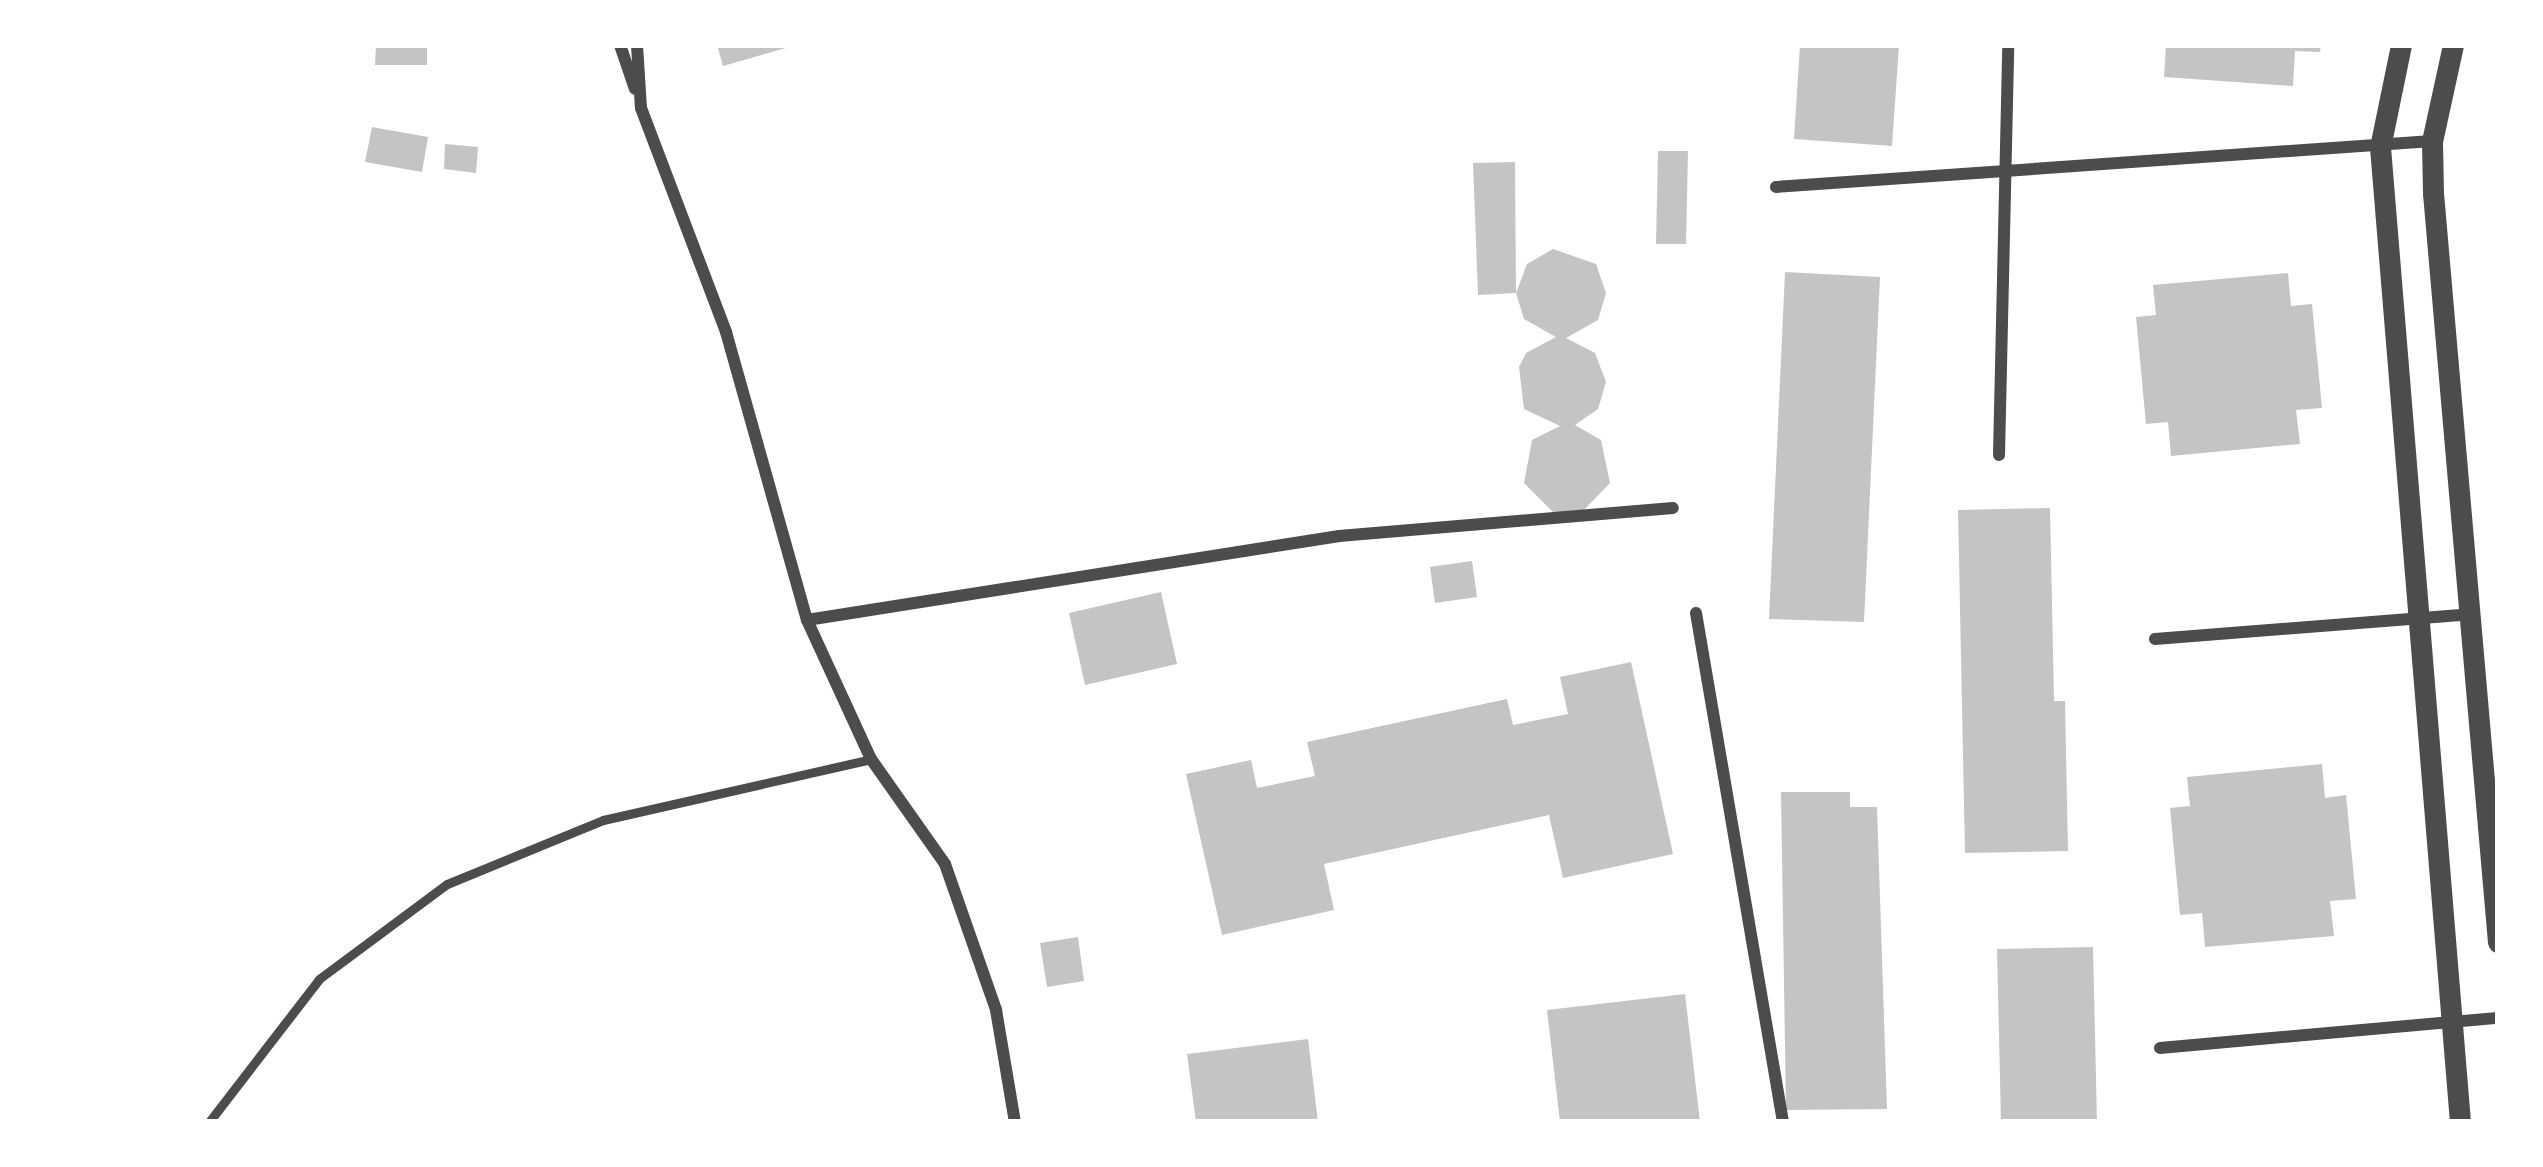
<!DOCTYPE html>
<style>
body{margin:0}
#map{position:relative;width:2543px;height:1167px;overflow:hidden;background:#fff;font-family:"PT Sans",sans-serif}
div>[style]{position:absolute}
.building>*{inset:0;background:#c4c4c4}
.service>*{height:9px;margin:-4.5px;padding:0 4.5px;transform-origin:4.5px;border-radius:4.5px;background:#4c4c4c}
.minor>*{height:12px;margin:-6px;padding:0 6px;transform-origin:6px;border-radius:6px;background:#4c4c4c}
.tertiary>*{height:21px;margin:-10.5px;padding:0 10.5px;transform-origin:10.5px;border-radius:10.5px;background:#4c4c4c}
span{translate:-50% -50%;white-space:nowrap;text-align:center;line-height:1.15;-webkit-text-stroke:12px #fff;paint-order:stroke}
.frame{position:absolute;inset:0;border:48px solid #fff;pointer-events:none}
</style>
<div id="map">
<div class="building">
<i style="clip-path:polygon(376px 45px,427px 45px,427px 65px,375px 65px)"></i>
<i style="clip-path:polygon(717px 45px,793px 45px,793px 46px,723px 66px)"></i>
<i style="clip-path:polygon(1800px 45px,1899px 45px,1892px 146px,1794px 139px)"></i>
<i style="clip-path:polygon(2166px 45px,2321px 45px,2320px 52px,2295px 51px,2293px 86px,2164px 77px)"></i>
<i style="clip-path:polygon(372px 127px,428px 137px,422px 172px,365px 162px)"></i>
<i style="clip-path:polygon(445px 144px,478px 147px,476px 173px,444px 169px)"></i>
<i style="clip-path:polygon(1658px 151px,1688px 151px,1686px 244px,1656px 244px)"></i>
<i style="clip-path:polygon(1515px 162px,1516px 293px,1527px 264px,1553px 249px,1596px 264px,1606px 293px,1598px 320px,1566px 338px,1595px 353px,1606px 382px,1598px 409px,1575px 425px,1601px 440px,1610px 483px,1581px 513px,1553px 512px,1524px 483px,1532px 440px,1560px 426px,1524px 409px,1519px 367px,1526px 353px,1556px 337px,1524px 319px,1516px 293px,1478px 295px,1473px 163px)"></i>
<i style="clip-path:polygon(1785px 272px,1880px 277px,1864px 622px,1769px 619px)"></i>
<i style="clip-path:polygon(2288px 273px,2291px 306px,2312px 304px,2322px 408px,2296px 410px,2300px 444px,2171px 456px,2168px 422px,2146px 424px,2136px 317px,2156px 315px,2153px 285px)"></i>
<i style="clip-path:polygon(2050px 508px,2054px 701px,2065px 701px,2068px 851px,1965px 853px,1958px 510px)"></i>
<i style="clip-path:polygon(1472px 561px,1477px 597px,1435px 603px,1430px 567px)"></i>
<i style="clip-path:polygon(1161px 592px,1177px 664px,1085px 685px,1069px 613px)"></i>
<i style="clip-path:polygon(1631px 662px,1673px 854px,1563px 878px,1549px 815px,1324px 864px,1334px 910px,1222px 935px,1186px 774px,1251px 760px,1257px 788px,1315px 776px,1307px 742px,1507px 699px,1513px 725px,1568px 714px,1560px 677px)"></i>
<i style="clip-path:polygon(2322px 764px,2325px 798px,2346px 795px,2356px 899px,2330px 901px,2334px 936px,2205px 947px,2202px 913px,2180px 915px,2170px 808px,2190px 806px,2187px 777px)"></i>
<i style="clip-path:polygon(1781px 792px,1850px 792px,1850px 807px,1877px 807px,1887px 1109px,1786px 1110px)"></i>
<i style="clip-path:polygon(1078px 937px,1084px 981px,1047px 987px,1040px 943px)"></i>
<i style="clip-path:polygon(2093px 947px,2097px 1122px,2001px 1122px,1997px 949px)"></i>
<i style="clip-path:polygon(1685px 994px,1700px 1122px,1560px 1122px,1547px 1010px)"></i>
<i style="clip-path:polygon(1308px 1039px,1318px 1122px,1196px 1122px,1187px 1054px)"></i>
</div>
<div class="service">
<i style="left:209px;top:1122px;width:180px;rotate:-52.4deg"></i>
<i style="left:319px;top:979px;width:159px;rotate:-36.6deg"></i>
<i style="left:447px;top:884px;width:169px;rotate:-22.3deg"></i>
<i style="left:603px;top:820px;width:275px;rotate:-12.8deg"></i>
</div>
<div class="minor">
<i style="left:620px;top:45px;width:46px;rotate:71.2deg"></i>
<i style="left:637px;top:45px;width:63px;rotate:86.4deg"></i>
<i style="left:641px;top:108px;width:240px;rotate:69.2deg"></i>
<i style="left:726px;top:332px;width:299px;rotate:74.3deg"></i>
<i style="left:807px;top:620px;width:153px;rotate:65.3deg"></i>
<i style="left:871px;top:759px;width:128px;rotate:54.8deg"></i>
<i style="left:945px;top:864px;width:155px;rotate:70.7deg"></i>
<i style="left:996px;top:1010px;width:114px;rotate:80.4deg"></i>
<i style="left:1776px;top:187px;width:658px;rotate:-4.01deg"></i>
<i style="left:1999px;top:455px;width:410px;rotate:-88.7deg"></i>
<i style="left:1696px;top:613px;width:516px;rotate:80.3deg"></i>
<i style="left:807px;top:620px;width:539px;rotate:-8.97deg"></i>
<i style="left:1339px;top:536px;width:335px;rotate:-4.8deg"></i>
<i style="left:2155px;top:639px;width:316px;rotate:-4.5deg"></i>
<i style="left:2160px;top:1048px;width:339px;rotate:-5.1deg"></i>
</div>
<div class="tertiary">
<i style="left:2401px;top:45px;width:104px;rotate:101.6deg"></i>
<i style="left:2380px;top:147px;width:978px;rotate:85.31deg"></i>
<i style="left:2453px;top:45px;width:98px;rotate:102.3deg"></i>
<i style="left:2432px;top:141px;width:52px;rotate:88.9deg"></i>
<i style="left:2433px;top:193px;width:752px;rotate:85.04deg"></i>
</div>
<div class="frame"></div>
</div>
